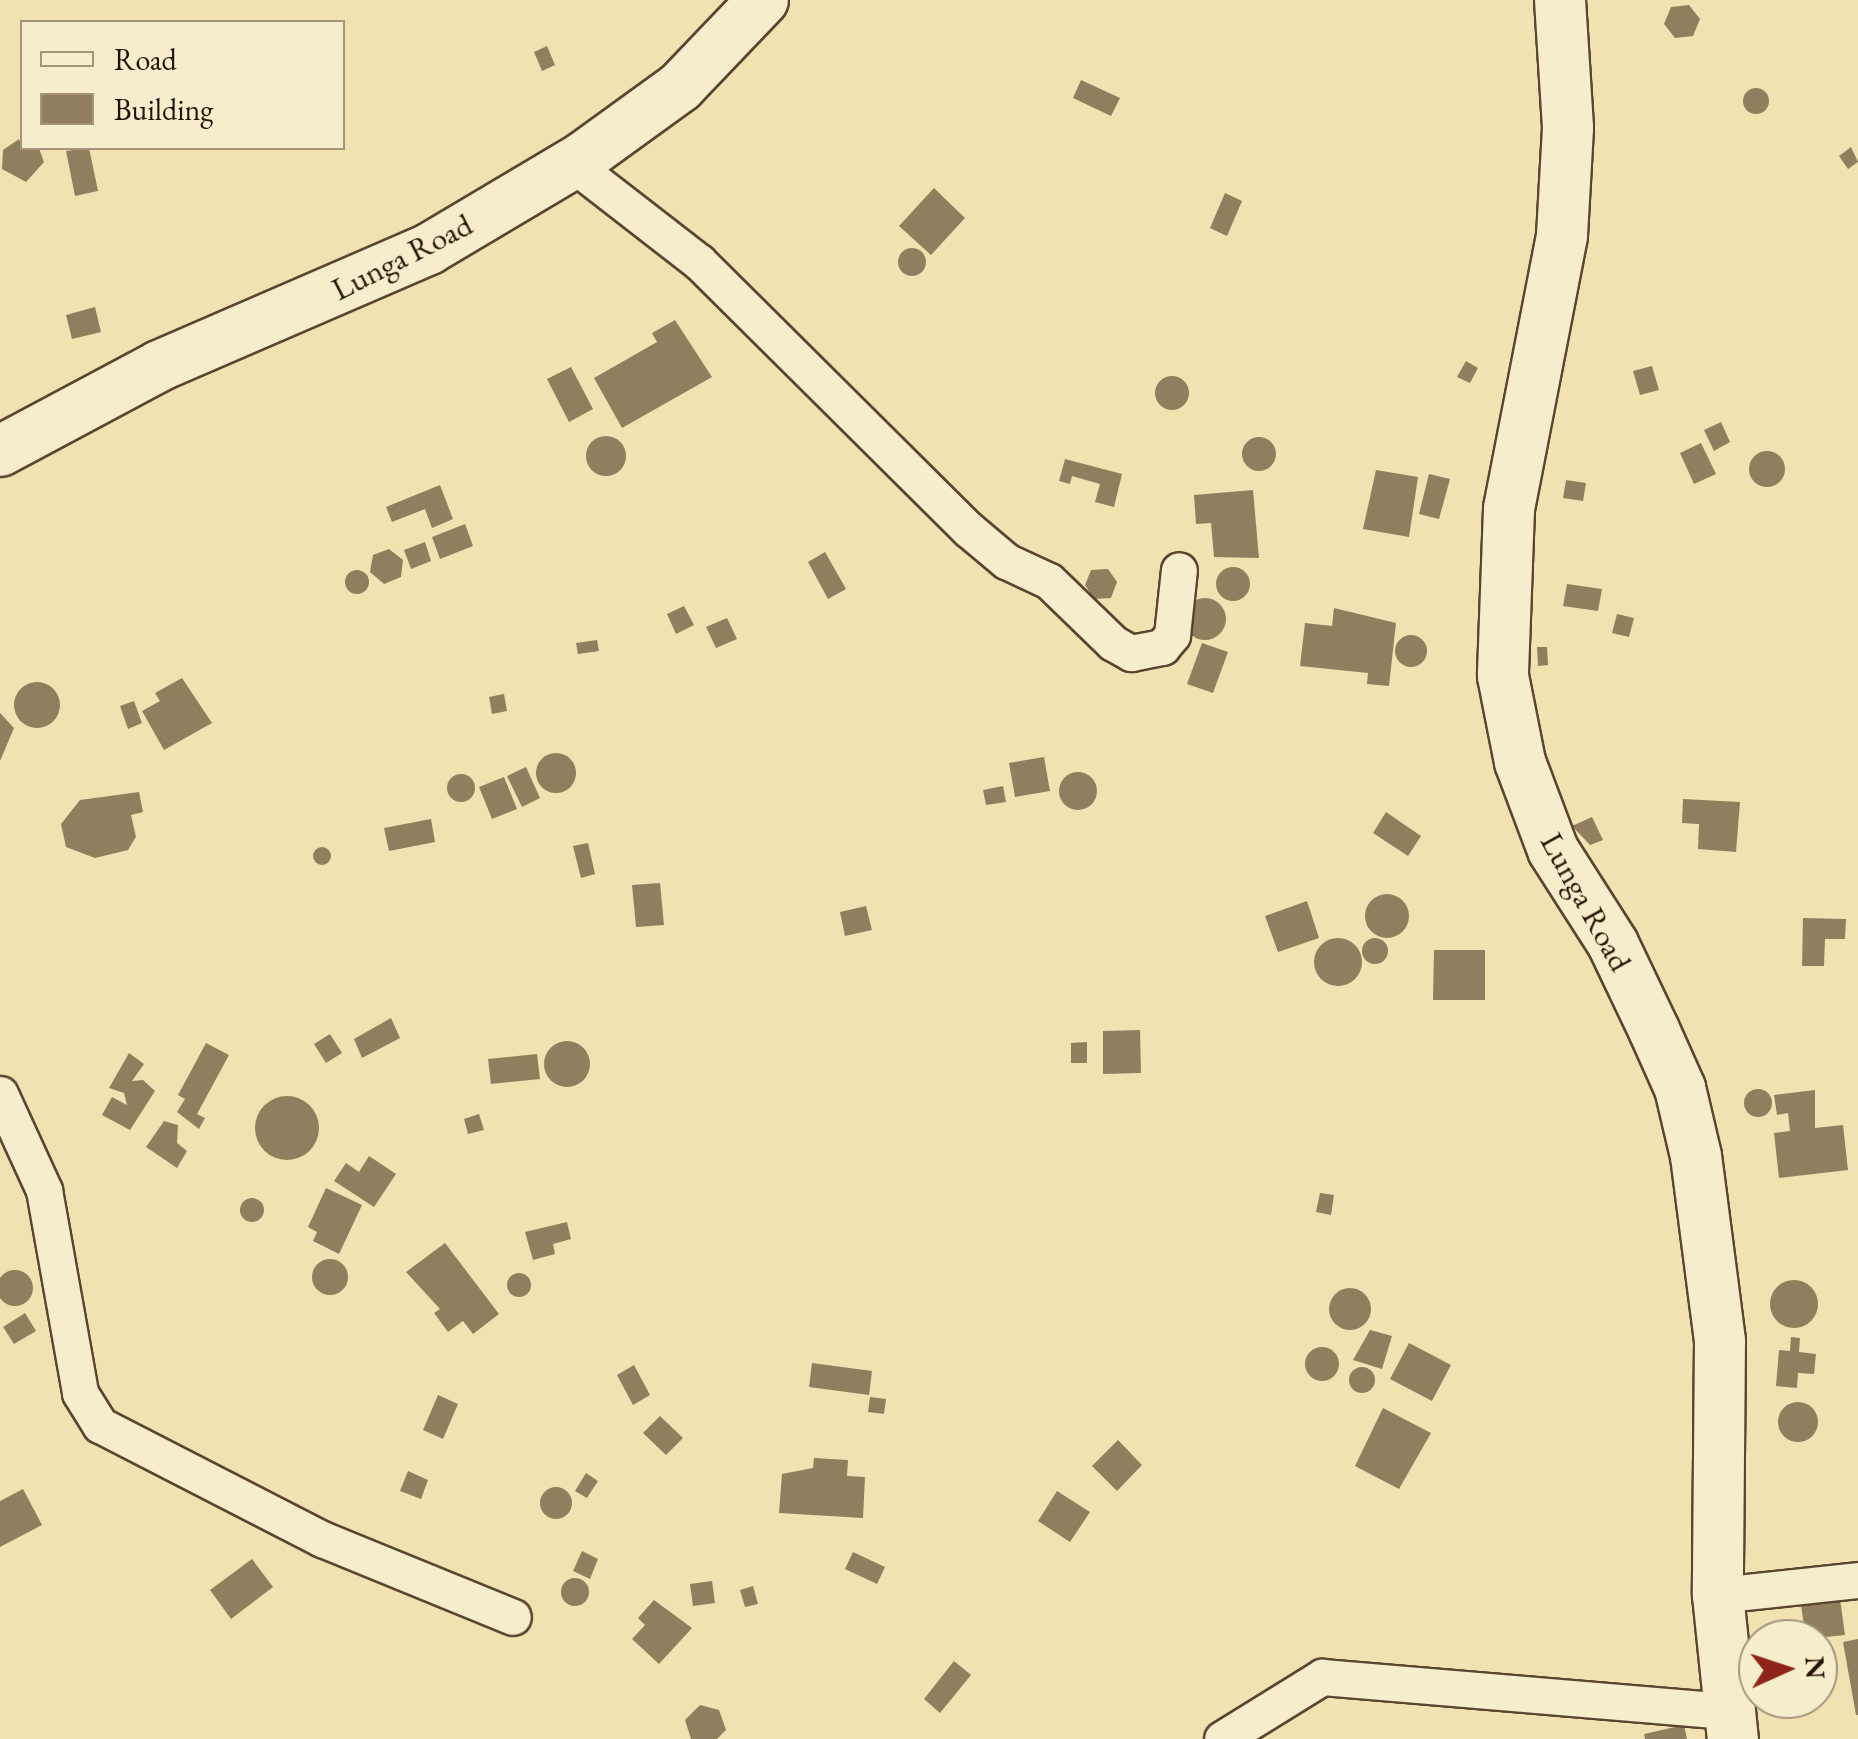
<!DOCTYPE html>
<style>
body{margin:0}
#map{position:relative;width:1858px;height:1739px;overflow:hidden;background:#f0e3b1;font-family:"EB Garamond",serif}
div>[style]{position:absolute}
.building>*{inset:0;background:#907e5f}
.round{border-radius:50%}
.roads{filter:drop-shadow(2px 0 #5b4531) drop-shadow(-2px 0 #5b4531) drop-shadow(0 2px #5b4531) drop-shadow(0 -2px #5b4531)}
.street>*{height:35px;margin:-17.5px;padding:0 17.5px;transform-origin:17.5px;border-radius:17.5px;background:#f5edcc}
.secondary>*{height:50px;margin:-25px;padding:0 25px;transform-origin:25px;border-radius:25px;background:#f5edcc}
span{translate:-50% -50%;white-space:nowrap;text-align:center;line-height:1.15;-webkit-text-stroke:9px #f5edcc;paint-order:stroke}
.street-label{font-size:32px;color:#291006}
.legend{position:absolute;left:20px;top:20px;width:325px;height:130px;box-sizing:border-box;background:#f5edcc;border:2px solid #a3957d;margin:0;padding:12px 18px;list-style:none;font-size:30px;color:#291006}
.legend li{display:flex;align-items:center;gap:20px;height:50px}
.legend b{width:50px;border:2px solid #a3957d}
.north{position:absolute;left:1738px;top:1619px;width:100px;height:100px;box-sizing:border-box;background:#f5edcc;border:2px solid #a3957d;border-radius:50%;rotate:87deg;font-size:28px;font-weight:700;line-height:40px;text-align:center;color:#291006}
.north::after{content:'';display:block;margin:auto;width:35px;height:45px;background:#8f2418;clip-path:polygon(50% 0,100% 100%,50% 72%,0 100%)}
</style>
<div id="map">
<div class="building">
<i style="clip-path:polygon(1689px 5px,1700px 19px,1693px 36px,1675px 38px,1664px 24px,1671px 7px)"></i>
<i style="clip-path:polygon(547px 46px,555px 65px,542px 71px,534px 52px)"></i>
<i style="clip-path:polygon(1081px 80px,1120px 98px,1111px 116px,1073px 98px)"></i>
<i class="round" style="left:1743px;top:88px;width:26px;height:26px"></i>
<i style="clip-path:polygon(19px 139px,22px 148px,39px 148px,44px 162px,26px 182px,2px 169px,3px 150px)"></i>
<i style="clip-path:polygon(1851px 147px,1858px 162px,1848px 169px,1839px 156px)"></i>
<i style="clip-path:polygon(89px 148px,98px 191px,75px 196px,66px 151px)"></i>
<i style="clip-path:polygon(934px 188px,965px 218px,931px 255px,899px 226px)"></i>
<i style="clip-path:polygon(1225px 193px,1242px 201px,1227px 236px,1210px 228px)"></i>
<i class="round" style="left:898px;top:248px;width:28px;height:28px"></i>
<i style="clip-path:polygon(95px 307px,101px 332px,72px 339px,66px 315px)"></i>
<i style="clip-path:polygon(675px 320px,712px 377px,622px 428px,594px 378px,657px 342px,652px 333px)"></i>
<i style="clip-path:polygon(1466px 361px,1478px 368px,1470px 383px,1457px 377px)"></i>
<i style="clip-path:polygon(1652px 366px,1659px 390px,1640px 395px,1633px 371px)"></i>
<i style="clip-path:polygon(571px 367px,593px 409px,569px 422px,547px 379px)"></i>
<i class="round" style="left:1155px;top:376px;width:34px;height:34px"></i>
<i style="clip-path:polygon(1721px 422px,1730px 442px,1714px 451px,1704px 430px)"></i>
<i class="round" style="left:586px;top:436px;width:40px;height:40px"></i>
<i class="round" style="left:1242px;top:437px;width:34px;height:34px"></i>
<i style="clip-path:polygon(1701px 443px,1716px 474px,1694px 484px,1680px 453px)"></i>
<i class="round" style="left:1749px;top:451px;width:36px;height:36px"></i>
<i style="clip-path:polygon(1065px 459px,1122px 474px,1114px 507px,1095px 502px,1100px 484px,1072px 476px,1070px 484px,1059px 481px)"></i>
<i style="clip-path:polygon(1376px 470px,1418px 477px,1409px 537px,1363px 529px)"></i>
<i style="clip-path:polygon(1429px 474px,1450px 479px,1439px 519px,1419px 514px)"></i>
<i style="clip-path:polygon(1566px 480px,1586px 483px,1583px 501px,1563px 498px)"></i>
<i style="clip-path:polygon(440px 485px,453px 519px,432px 528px,425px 509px,392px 522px,386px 507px)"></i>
<i style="clip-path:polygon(1253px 490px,1259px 558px,1214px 557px,1211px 523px,1196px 524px,1194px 495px)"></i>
<i style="clip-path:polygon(465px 524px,473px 546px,440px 559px,432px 537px)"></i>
<i style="clip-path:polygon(425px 542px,431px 561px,411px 569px,404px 550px)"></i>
<i style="clip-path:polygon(389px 549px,403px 560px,401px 577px,384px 584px,370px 572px,373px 555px)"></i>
<i style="clip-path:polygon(825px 552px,846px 589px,828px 599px,808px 562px)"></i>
<i class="round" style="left:1216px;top:567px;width:34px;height:34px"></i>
<i style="clip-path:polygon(1108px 569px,1117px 582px,1111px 598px,1094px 599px,1085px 585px,1091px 570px)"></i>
<i class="round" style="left:345px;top:570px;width:24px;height:24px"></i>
<i style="clip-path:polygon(1567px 584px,1602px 589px,1598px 611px,1563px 606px)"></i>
<i class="round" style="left:1184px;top:598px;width:42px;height:42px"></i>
<i style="clip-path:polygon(684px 606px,694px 625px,676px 634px,667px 614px)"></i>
<i style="clip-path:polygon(1334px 608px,1396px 623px,1389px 686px,1367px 684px,1368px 673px,1300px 666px,1305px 623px,1332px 626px)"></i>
<i style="clip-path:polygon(1617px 614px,1634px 618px,1629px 637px,1612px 633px)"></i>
<i style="clip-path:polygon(727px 618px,737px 639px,716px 648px,706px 627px)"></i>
<i class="round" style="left:1395px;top:635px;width:32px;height:32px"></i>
<i style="clip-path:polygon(597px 640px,599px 651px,578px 654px,576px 643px)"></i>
<i style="clip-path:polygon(1202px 643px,1228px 652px,1213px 693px,1187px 684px)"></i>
<i style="clip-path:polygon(1537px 647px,1547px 647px,1548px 665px,1538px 666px)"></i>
<i style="clip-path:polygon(182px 678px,212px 723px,164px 750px,142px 711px,160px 701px,155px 693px)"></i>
<i class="round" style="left:14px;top:682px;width:46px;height:46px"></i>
<i style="clip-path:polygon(504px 694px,507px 711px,492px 714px,489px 697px)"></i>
<i style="clip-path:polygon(134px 701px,142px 723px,128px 729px,120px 706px)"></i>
<i style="clip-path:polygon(0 713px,14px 728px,0 761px)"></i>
<i class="round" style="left:536px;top:753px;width:40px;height:40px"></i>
<i style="clip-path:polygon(1044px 757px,1050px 791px,1015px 797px,1009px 763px)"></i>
<i style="clip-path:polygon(526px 767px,540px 798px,522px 807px,507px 776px)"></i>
<i class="round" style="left:1059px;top:772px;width:38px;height:38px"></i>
<i class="round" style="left:447px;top:774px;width:28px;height:28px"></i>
<i style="clip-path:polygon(504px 777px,517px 809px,492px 819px,479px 787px)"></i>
<i style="clip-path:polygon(1003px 786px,1006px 802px,986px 805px,983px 790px)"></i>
<i style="clip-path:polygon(139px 792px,143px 812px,131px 815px,136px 837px,128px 850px,95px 858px,66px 847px,61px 824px,80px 800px)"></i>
<i style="clip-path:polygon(1683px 799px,1740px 802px,1736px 852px,1698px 849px,1699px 824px,1682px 823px)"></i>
<i style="clip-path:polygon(1386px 812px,1421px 836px,1408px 856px,1373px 833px)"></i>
<i style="clip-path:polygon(1592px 817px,1603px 840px,1590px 845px,1572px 826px)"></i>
<i style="clip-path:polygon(431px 819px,435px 842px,389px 851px,384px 828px)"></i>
<i style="clip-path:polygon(588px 843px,595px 874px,581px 878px,573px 846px)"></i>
<i class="round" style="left:313px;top:847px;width:18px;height:18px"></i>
<i style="clip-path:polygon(660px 883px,664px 925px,636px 927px,632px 885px)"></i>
<i class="round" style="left:1365px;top:894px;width:44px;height:44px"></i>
<i style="clip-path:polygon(1307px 901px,1319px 938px,1278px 952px,1265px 916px)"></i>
<i style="clip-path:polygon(866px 906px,872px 930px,845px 936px,840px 912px)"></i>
<i style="clip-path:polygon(1803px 918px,1846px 919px,1845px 939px,1825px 939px,1824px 966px,1802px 966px)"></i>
<i class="round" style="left:1362px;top:938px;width:26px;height:26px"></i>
<i class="round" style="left:1314px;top:938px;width:48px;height:48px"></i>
<i style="clip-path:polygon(1434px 950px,1485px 950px,1485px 1000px,1433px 1000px)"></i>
<i style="clip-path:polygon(391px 1018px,400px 1038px,362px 1058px,354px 1039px)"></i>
<i style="clip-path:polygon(1140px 1030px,1141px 1073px,1103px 1074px,1103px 1031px)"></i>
<i style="clip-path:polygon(330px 1034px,342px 1053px,326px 1063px,314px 1044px)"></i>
<i class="round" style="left:544px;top:1041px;width:46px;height:46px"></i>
<i style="clip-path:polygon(1087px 1042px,1087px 1063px,1071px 1063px,1071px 1043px)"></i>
<i style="clip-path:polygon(206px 1043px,229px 1055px,197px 1114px,205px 1118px,199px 1129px,177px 1112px,185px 1099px,178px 1095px)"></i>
<i style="clip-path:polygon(129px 1053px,144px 1064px,132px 1081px,143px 1080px,155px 1091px,130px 1130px,102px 1115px,112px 1097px,127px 1105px,124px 1093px,109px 1088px)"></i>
<i style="clip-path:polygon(537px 1054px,540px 1079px,491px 1084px,488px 1059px)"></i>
<i class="round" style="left:1744px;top:1089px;width:28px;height:28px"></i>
<i style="clip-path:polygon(1815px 1090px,1815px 1128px,1843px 1125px,1848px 1170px,1779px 1178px,1774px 1133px,1790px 1131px,1788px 1113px,1777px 1115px,1774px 1095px)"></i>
<i class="round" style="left:255px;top:1096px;width:64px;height:64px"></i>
<i style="clip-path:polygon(479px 1114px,484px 1130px,468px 1134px,464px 1119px)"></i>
<i style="clip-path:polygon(164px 1121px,178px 1125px,177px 1143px,187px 1151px,177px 1168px,146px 1147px)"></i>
<i style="clip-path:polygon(369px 1156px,396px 1174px,374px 1207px,334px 1181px,346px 1163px,359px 1172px)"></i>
<i style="clip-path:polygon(326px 1188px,362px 1205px,339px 1254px,313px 1241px,317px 1232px,308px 1227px)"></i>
<i style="clip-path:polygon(1320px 1193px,1334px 1195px,1331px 1215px,1316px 1212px)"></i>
<i class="round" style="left:240px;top:1198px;width:24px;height:24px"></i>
<i style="clip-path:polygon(567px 1222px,571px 1239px,553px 1244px,555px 1254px,533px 1260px,525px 1232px)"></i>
<i style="clip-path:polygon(445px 1243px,499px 1314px,473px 1334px,463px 1321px,448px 1332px,434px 1313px,440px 1309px,406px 1272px)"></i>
<i class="round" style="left:312px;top:1259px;width:36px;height:36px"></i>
<i class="round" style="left:-3px;top:1270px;width:36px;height:36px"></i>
<i class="round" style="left:507px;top:1273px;width:24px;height:24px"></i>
<i class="round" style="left:1770px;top:1280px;width:48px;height:48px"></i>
<i class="round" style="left:1329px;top:1288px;width:42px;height:42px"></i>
<i style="clip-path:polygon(25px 1313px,36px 1331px,14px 1344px,3px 1327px)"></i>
<i style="clip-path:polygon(1370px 1330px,1392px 1336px,1382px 1369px,1353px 1360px)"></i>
<i style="clip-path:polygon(1791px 1337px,1800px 1338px,1799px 1352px,1816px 1354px,1814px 1374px,1798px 1373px,1797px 1388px,1776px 1386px,1779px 1350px,1790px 1351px)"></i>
<i style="clip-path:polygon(1409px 1343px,1451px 1365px,1432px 1401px,1390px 1379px)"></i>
<i class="round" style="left:1305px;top:1347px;width:34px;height:34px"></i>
<i style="clip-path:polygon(812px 1363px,872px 1371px,869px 1395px,809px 1387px)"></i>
<i style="clip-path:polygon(634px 1365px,650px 1395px,633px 1405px,617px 1375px)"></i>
<i class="round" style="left:1349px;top:1367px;width:26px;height:26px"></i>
<i style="clip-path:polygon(438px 1395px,458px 1404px,443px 1439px,423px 1430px)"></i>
<i style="clip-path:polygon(870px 1397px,886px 1399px,884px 1414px,868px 1412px)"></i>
<i class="round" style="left:1778px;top:1402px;width:40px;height:40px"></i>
<i style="clip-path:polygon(1383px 1408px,1431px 1433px,1399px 1489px,1355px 1466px)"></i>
<i style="clip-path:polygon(660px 1416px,683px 1438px,666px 1455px,643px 1433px)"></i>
<i style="clip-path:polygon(1118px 1440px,1142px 1465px,1117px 1491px,1092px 1466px)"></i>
<i style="clip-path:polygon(814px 1458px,848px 1460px,847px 1476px,865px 1477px,863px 1518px,779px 1513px,782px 1474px,813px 1468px)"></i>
<i style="clip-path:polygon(408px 1471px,428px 1480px,421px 1499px,400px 1491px)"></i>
<i style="clip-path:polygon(586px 1473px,598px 1481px,587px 1498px,575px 1491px)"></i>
<i class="round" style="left:540px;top:1487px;width:32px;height:32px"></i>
<i style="clip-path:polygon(23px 1489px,42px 1525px,0 1547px,0 1501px)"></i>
<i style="clip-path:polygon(1057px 1491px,1090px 1512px,1070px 1542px,1038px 1521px)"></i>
<i style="clip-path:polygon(582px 1551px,598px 1559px,590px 1579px,573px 1571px)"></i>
<i style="clip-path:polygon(853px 1552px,885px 1567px,877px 1584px,845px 1569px)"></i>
<i style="clip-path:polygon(252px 1559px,273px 1587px,231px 1619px,210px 1590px)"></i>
<i class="round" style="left:561px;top:1578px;width:28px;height:28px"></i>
<i style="clip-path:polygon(712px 1581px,715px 1603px,693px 1606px,690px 1584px)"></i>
<i style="clip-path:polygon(753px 1586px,758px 1604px,745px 1607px,740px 1590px)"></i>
<i style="clip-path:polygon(1840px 1599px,1845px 1635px,1806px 1639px,1801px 1605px)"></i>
<i style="clip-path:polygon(654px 1600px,692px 1628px,659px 1664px,632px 1639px,645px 1625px,638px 1618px)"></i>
<i style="clip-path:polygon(1858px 1639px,1858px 1715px,1856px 1715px,1843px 1642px)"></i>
<i style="clip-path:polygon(954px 1661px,971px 1675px,940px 1713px,924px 1699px)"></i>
<i style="clip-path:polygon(700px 1705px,719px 1710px,726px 1730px,717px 1739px,691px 1739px,685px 1720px)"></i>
<i style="clip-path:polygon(1684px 1725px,1687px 1739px,1645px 1739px,1644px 1734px)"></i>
</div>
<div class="roads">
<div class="street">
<i style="left:570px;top:162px;width:163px;rotate:37.8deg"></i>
<i style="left:699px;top:262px;width:379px;rotate:44.8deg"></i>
<i style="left:968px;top:529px;width:50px;rotate:40.1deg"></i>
<i style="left:1006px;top:561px;width:47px;rotate:24.9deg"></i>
<i style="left:1049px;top:581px;width:89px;rotate:44.1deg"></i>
<i style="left:1113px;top:643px;width:21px;rotate:29deg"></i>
<i style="left:1131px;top:653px;width:32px;rotate:-11deg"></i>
<i style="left:1162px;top:647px;width:16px;rotate:-50deg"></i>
<i style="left:1172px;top:635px;width:65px;rotate:-83.9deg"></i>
<i style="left:0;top:1094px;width:106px;rotate:65.4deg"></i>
<i style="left:44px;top:1190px;width:206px;rotate:79.9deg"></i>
<i style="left:80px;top:1393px;width:38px;rotate:58deg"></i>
<i style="left:100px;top:1425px;width:250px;rotate:27.2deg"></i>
<i style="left:322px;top:1539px;width:206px;rotate:22.2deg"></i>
<i style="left:1718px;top:1595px;width:141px;rotate:-6.1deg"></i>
<i style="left:1222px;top:1739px;width:118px;rotate:-31.8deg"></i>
<i style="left:1322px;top:1677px;width:406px;rotate:4.8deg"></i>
</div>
<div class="secondary">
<i style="left:1560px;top:0;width:128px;rotate:86.4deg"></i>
<i style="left:1568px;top:128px;width:108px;rotate:93.2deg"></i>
<i style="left:1562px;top:236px;width:278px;rotate:101deg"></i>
<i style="left:1509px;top:509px;width:167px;rotate:92.1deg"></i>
<i style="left:1503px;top:676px;width:88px;rotate:78.8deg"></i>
<i style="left:1520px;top:762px;width:94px;rotate:69.4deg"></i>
<i style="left:1553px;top:850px;width:112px;rotate:57.4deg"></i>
<i style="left:1613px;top:944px;width:95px;rotate:64.5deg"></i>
<i style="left:1654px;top:1030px;width:64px;rotate:65.9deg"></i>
<i style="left:1680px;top:1088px;width:70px;rotate:76.8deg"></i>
<i style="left:1696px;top:1156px;width:187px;rotate:82.6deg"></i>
<i style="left:1720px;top:1341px;width:254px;rotate:90.5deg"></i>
<i style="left:1718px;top:1595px;width:145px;rotate:84.1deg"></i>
<i style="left:0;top:451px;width:180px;rotate:-28.1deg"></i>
<i style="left:159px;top:366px;width:294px;rotate:-23.4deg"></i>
<i style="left:429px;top:249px;width:178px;rotate:-30.7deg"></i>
<i style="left:582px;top:158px;width:121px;rotate:-35.9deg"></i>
<i style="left:680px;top:87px;width:120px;rotate:-46.3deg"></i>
</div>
</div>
<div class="street-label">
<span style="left:402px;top:257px;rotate:-27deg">Lunga Road</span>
<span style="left:1586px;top:902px;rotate:61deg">Lunga Road</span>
</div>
<ul class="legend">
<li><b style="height:12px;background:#f5edcc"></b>Road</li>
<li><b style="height:28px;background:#907e5f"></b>Building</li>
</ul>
<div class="north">N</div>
</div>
